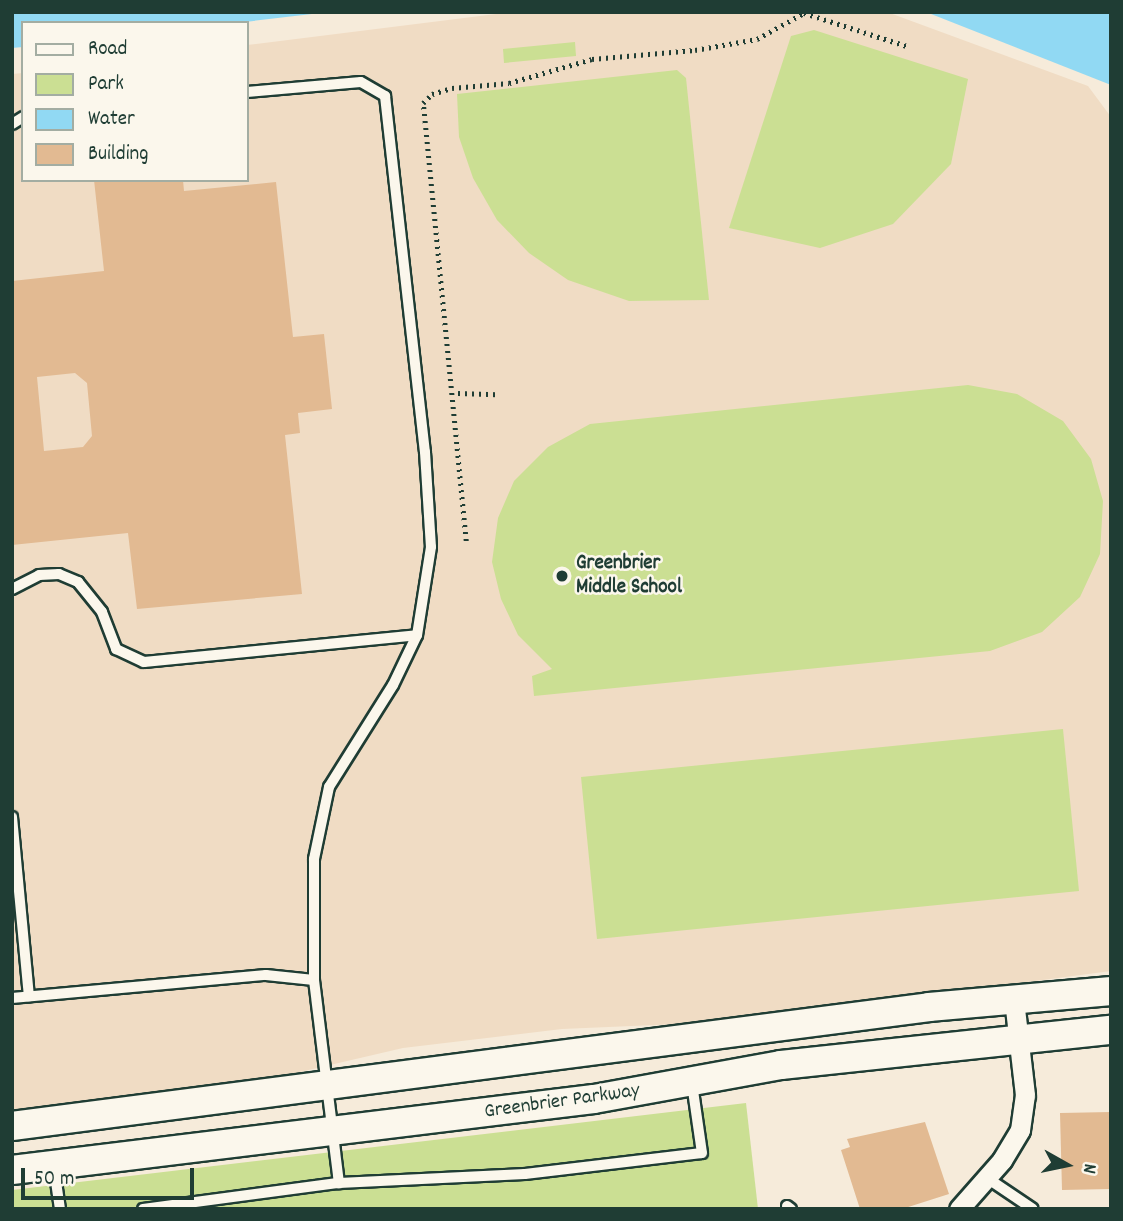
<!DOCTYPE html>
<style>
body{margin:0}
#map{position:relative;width:1123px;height:1221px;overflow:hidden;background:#f6ebda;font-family:Dekko,sans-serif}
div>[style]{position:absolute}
.built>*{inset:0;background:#f0dcc4}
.green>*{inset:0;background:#cbdf93}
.water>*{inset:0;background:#91d9f3}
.building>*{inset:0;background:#e2ba92}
.path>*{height:4.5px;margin-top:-2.25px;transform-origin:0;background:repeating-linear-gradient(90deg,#1f3d34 0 2px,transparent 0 7px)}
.roads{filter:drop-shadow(2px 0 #1f3d34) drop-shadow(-2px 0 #1f3d34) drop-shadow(0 2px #1f3d34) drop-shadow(0 -2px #1f3d34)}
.service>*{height:10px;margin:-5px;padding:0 5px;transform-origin:5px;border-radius:5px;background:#fbf7ec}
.minor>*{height:19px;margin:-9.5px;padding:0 9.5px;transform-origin:9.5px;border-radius:9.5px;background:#fbf7ec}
.secondary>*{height:28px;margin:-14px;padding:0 14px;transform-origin:14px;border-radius:14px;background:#fbf7ec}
.dots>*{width:19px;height:19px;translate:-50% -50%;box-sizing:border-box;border:4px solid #fbf7ec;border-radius:50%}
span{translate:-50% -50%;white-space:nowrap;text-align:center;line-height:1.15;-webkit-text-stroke:5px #fbf7ec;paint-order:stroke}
.poi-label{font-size:21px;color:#1f3d34;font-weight:700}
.left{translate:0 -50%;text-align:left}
.street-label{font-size:21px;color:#1f3d34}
.frame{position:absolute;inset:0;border:14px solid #1f3d34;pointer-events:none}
.legend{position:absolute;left:21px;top:21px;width:228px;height:161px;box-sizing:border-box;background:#fbf7ec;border:2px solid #a3ada2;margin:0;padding:9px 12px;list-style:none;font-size:21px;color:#1f3d34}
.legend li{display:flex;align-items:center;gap:14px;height:35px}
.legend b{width:35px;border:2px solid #a3ada2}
.north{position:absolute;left:1032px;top:1130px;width:70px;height:70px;-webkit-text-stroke:5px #fbf7ec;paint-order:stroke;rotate:99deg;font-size:19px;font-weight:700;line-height:28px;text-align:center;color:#1f3d34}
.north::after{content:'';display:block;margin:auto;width:24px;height:32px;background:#1f3d34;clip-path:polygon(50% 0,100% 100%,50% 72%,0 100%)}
.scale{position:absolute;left:21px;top:1168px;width:173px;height:32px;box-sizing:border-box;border:4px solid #1f3d34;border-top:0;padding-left:9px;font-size:21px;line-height:24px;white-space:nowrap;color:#1f3d34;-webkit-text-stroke:5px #fbf7ec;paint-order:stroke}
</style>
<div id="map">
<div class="built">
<i style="clip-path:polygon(512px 12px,887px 12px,1088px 86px,1111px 117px,1111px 971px,725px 1022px,562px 1029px,403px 1048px,257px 1082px,12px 1113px,12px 74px,23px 73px,23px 180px,247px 180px,247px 45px)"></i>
</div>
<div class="green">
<i style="clip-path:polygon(814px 30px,968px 79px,951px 164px,893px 224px,820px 248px,729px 228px,791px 36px)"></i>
<i style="clip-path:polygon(575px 42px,576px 56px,504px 63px,503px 49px)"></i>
<i style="clip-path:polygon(677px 70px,686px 78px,709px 300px,629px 301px,568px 280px,529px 253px,497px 220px,473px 178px,459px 137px,457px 94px)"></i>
<i style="clip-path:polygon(968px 385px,1017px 394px,1063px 421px,1091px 459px,1103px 501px,1100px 554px,1080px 597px,1042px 632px,990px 651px,534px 696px,532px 676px,552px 669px,518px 635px,501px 599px,492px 562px,498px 518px,514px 481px,548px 447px,590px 424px)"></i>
<i style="clip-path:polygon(1063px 729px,1079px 891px,597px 939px,581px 777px)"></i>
<i style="clip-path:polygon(746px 1103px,758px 1209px,12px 1209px,12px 1190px)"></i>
</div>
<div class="water">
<i style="clip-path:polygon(12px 12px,329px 12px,236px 23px,23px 23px,23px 47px,12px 48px)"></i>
<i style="clip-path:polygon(926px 12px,1111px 12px,1111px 85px)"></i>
</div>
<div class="building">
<i style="clip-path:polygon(evenodd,94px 180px,183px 180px,184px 191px,276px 182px,293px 337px,324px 334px,332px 409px,298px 413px,300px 433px,285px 435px,302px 594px,137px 609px,128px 533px,12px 545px,12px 281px,104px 271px,94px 180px,75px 373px,87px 383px,92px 436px,83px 447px,44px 451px,37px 377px,75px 373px)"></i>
<i style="clip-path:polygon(1111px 1112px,1111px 1189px,1062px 1190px,1060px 1113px)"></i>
<i style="clip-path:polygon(925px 1122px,949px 1194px,902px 1209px,860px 1209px,841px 1150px,850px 1147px,847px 1139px)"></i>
</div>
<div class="path">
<i style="left:458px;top:393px;width:38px;rotate:2deg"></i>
<i style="left:466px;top:541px;width:440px;rotate:-95.6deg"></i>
<i style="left:423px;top:103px;width:13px;rotate:-45deg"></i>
<i style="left:432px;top:94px;width:21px;rotate:-17deg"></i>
<i style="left:452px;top:88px;width:57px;rotate:-5deg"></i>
<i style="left:509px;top:83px;width:86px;rotate:-16.1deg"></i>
<i style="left:592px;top:59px;width:103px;rotate:-5deg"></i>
<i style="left:695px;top:50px;width:63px;rotate:-10.1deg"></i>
<i style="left:757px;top:39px;width:54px;rotate:-29deg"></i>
<i style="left:804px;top:13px;width:108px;rotate:17.8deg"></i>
</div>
<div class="roads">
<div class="service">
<i style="left:247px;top:92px;width:114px;rotate:-5deg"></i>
<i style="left:361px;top:82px;width:28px;rotate:30deg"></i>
<i style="left:385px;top:96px;width:358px;rotate:83.6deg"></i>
<i style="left:425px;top:452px;width:95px;rotate:86.4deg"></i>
<i style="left:431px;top:547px;width:89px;rotate:99deg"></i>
<i style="left:417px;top:635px;width:55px;rotate:115.6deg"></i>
<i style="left:393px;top:685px;width:120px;rotate:122.1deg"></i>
<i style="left:329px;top:787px;width:74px;rotate:101.8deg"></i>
<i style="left:314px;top:859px;width:121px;rotate:90deg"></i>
<i style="left:314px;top:980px;width:205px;rotate:83deg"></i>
<i style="left:339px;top:1183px;width:186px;rotate:-2.8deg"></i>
<i style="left:525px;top:1174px;width:178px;rotate:-6.8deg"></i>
<i style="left:702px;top:1153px;width:70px;rotate:-98.2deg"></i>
<i style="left:12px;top:124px;width:13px;rotate:-32deg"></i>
<i style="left:12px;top:589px;width:30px;rotate:-27deg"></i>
<i style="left:39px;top:575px;width:20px;rotate:-3deg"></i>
<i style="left:59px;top:574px;width:21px;rotate:23deg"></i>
<i style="left:78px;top:582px;width:38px;rotate:51deg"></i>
<i style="left:102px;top:612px;width:40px;rotate:69deg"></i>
<i style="left:116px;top:649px;width:31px;rotate:25deg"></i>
<i style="left:144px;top:662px;width:274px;rotate:-5.6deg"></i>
<i style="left:12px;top:817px;width:180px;rotate:84.6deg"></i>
<i style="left:12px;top:998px;width:255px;rotate:-5.2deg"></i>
<i style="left:266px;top:975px;width:48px;rotate:5.9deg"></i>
<i style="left:54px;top:1168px;width:41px;rotate:81.7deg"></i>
<i style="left:987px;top:1178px;width:55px;rotate:34deg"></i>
<i style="left:787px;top:1206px;width:5px;rotate:37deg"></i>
<i style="left:143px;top:1209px;width:198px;rotate:-7.6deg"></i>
</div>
<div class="minor">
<i style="left:959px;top:1209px;width:65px;rotate:-48.7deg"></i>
<i style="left:1002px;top:1160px;width:35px;rotate:-59deg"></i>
<i style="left:1020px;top:1130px;width:35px;rotate:-82deg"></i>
<i style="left:1025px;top:1095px;width:96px;rotate:-96.6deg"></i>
</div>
<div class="secondary">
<i style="left:12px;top:1126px;width:925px;rotate:-7.39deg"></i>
<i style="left:929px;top:1007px;width:183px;rotate:-5deg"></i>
<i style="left:12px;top:1170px;width:586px;rotate:-6.96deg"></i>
<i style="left:594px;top:1099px;width:190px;rotate:-10.3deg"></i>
<i style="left:781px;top:1065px;width:332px;rotate:-6.1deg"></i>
</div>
</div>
<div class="dots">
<i style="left:562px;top:576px;background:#1f3d34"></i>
</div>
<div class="poi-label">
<span class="left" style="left:576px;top:576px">Greenbrier<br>Middle School</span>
</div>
<div class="street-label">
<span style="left:562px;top:1102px;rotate:-8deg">Greenbrier Parkway</span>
</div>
<div class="frame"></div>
<ul class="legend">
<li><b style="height:9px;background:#fbf7ec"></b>Road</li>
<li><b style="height:19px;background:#cbdf93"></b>Park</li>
<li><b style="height:19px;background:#91d9f3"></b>Water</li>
<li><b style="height:19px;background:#e2ba92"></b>Building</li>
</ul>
<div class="north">N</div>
<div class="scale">50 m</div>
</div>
